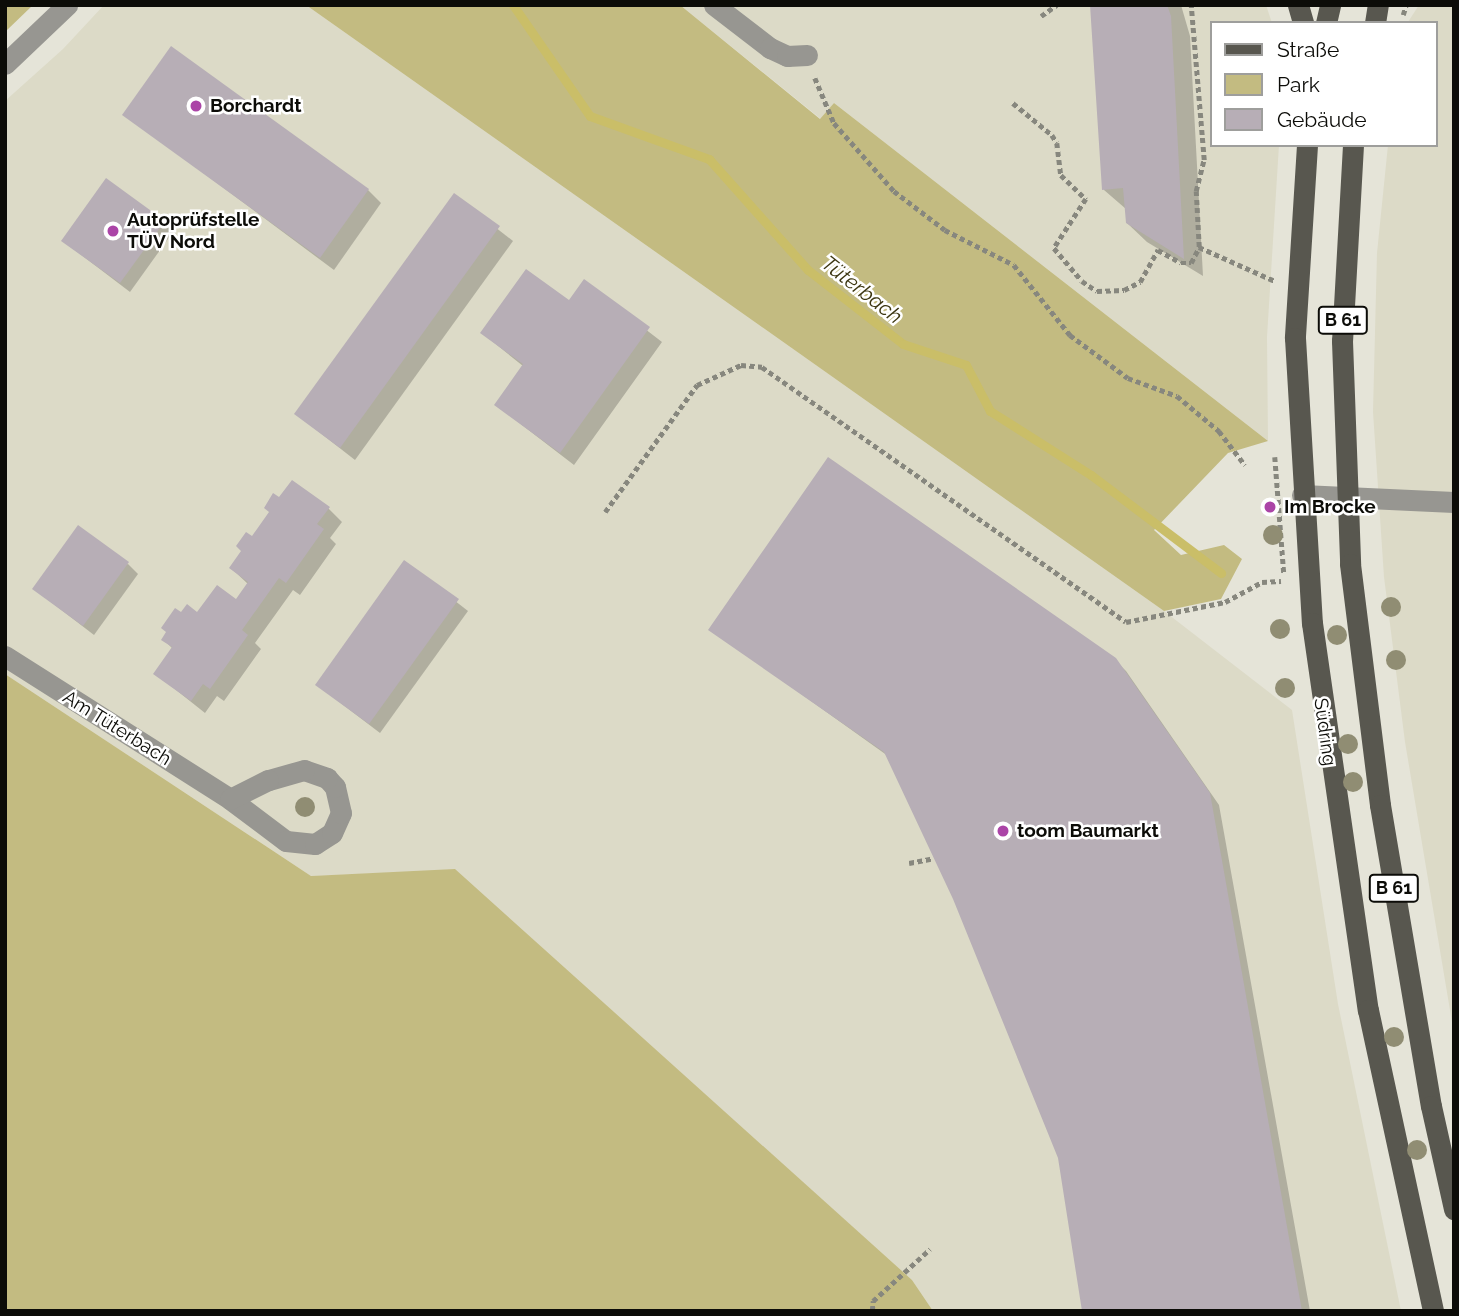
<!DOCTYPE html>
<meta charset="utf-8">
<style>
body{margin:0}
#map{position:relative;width:1459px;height:1316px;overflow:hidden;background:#e5e4d8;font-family:Raleway,sans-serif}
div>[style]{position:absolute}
.built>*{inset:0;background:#dcdac7}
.green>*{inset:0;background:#c3bb81}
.shadow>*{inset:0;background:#0003}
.stream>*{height:9px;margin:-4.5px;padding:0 4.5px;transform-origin:4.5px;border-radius:4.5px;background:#cabe68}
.building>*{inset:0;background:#b7aeb6}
.path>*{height:4.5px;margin-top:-2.25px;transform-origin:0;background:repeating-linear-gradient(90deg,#87877e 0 5px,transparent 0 8.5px)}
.minor>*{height:21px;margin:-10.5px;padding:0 10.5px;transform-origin:10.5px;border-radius:10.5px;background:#979691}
.major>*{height:21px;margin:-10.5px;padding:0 10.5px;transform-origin:10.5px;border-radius:10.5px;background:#58574f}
.trees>*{width:20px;height:20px;margin:-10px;border-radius:50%;background:#908d73}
.dots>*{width:19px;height:19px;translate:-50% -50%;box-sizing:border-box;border:4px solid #fff;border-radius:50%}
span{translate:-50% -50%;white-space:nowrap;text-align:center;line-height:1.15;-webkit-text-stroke:5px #fff;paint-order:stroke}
.shield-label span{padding:2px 5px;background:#fff;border:2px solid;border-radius:5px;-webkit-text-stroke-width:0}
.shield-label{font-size:18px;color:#0c0c08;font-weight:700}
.poi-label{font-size:19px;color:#0c0c08;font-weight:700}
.left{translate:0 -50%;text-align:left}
.street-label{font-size:19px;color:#0c0c08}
.water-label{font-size:21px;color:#3d3712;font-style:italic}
.frame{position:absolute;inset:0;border:7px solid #0c0c08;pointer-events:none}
.legend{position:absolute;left:1210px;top:21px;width:228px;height:126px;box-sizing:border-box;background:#fff;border:2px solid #9e9e9c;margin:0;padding:9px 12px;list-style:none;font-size:21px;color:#0c0c08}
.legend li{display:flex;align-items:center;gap:14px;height:35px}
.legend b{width:35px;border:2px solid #9e9e9c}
</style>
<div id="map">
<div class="built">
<i style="clip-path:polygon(104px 5px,306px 5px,1164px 611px,1292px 710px,1338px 1004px,1401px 1311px,933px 1311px,912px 1280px,455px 870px,311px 876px,5px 674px,5px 101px,63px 49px)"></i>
<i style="clip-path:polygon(680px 5px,1266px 5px,1272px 23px,1212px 23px,1212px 145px,1279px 145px,1267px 337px,1268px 441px,834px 103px,821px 119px)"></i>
<i style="clip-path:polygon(1419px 5px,1454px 5px,1454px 1034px,1405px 742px,1384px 577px,1373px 412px,1377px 253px,1388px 145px,1436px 145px,1436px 23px,1408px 22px)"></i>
</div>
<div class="green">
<i style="clip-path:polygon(5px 5px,33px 5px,5px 32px)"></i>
<i style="clip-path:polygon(306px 5px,680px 5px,820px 119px,834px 103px,1268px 441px,1228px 453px,1154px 530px,1181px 555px,1224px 545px,1242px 559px,1221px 599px,1164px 611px)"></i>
<i style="clip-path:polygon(5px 674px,311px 876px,455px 869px,912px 1280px,933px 1311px,5px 1311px)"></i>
</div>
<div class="shadow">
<i style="clip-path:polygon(1091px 5px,1181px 5px,1190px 36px,1203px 276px,1147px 242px,1127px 223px,1126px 209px,1104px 190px)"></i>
<i style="clip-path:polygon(124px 114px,368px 190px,381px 203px,334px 270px)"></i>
<i style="clip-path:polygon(454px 195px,513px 241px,355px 460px,296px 414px)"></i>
<i style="clip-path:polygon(163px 222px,173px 232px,130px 292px,63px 241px)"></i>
<i style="clip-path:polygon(584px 282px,662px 342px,574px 465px,496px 405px,523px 366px,482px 333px,569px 303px)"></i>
<i style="clip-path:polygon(280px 500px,328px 508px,342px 522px,330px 538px,336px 544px,300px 595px,293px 590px,255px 643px,261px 649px,224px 701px,217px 696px,205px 713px,156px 674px,173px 649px,163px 639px,181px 614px,198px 615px,237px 602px,249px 585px,231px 568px)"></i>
<i style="clip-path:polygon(405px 562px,468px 611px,380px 733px,317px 685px)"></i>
<i style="clip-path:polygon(128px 564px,138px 574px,94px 635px,34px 589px)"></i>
<i style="clip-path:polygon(710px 629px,1115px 660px,1126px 671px,1219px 805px,1310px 1311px,1084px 1311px,1060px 1157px,955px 898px,888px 756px)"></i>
</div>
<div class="stream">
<i style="left:513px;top:5px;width:135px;rotate:55.3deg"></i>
<i style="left:590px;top:116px;width:127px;rotate:19.9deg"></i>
<i style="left:709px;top:159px;width:149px;rotate:48.3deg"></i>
<i style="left:808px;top:270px;width:120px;rotate:37.9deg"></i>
<i style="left:903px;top:344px;width:66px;rotate:18.4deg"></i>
<i style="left:966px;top:365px;width:52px;rotate:62.4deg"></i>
<i style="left:990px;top:411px;width:120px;rotate:32.4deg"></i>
<i style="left:1091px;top:475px;width:163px;rotate:37deg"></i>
</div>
<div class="building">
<i style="clip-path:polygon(1090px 5px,1167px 5px,1171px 16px,1184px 259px,1126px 223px,1123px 188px,1102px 190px)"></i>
<i style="clip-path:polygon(171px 46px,369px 189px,320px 258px,122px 115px)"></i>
<i style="clip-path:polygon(106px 178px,165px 221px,120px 283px,61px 241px)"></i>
<i style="clip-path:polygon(454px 193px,500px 226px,340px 448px,294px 414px)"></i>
<i style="clip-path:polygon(526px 269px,569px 300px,584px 279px,650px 327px,560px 453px,494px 405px,523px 364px,480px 333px)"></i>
<i style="clip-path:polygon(828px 457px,1116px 658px,1210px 793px,1302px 1311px,1082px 1311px,1058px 1158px,953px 899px,884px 752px,708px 630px)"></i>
<i style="clip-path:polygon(292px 480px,330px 507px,317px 524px,324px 529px,286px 583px,279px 578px,242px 630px,248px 635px,210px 689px,203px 684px,191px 701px,153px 674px,172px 647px,161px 640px,166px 632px,161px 628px,175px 608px,181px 612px,187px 604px,197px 612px,217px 585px,236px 599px,248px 582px,229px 568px,241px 551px,236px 546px,246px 532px,252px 536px,269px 512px,264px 508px,273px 493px,279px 497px)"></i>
<i style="clip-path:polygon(78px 525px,129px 562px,83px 626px,32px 589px)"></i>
<i style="clip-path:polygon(404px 560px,459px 599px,369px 724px,315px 685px)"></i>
</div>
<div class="path">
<i style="left:1403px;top:15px;width:10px;rotate:-73deg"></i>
<i style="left:1041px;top:16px;width:19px;rotate:-35deg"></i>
<i style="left:815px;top:78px;width:49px;rotate:67.1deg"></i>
<i style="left:834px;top:123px;width:91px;rotate:48.6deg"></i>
<i style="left:894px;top:191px;width:64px;rotate:37.4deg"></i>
<i style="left:945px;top:230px;width:77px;rotate:26.9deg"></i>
<i style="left:1014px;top:265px;width:90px;rotate:51.3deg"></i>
<i style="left:1070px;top:335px;width:72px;rotate:36.6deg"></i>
<i style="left:1128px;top:378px;width:52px;rotate:20.2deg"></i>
<i style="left:1177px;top:396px;width:55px;rotate:39.8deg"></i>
<i style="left:1219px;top:431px;width:43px;rotate:52.6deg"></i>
<i style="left:1013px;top:103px;width:50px;rotate:39.4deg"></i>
<i style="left:1052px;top:135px;width:9px;rotate:58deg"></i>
<i style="left:1057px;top:143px;width:32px;rotate:83deg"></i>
<i style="left:1061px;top:175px;width:35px;rotate:44deg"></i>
<i style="left:1086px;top:199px;width:59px;rotate:123.1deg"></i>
<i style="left:1054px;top:248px;width:43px;rotate:49.7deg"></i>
<i style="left:1082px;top:281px;width:18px;rotate:34deg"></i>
<i style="left:1097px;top:291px;width:27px;rotate:-2deg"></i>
<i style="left:1124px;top:290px;width:18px;rotate:-27deg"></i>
<i style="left:1140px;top:282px;width:37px;rotate:-61deg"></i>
<i style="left:1158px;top:250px;width:26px;rotate:29deg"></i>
<i style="left:1181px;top:263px;width:10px"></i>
<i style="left:1191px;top:263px;width:18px;rotate:-63deg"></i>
<i style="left:1199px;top:247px;width:56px;rotate:-93.1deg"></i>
<i style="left:1196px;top:191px;width:32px;rotate:-76deg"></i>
<i style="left:1204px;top:160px;width:156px;rotate:-94.8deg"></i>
<i style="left:1199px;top:247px;width:83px;rotate:24.1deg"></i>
<i style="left:1275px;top:457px;width:116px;rotate:85.6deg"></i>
<i style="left:605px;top:512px;width:157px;rotate:-54.1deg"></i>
<i style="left:697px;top:385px;width:48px;rotate:-24.4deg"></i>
<i style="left:741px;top:365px;width:21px;rotate:5deg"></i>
<i style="left:762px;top:367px;width:444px;rotate:35deg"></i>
<i style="left:1126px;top:622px;width:101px;rotate:-11.4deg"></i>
<i style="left:1225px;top:602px;width:42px;rotate:-28.4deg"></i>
<i style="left:1262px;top:582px;width:19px;rotate:-3deg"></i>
<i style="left:909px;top:863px;width:25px;rotate:-11deg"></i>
<i style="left:872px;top:1311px;width:10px;rotate:-84deg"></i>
<i style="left:873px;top:1301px;width:77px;rotate:-42.4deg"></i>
</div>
<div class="minor">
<i style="left:714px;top:5px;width:71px;rotate:37.5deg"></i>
<i style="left:770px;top:48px;width:19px;rotate:25deg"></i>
<i style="left:787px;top:56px;width:20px;rotate:-3deg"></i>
<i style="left:5px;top:64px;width:86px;rotate:-43.6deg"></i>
<i style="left:1302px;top:495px;width:152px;rotate:2.6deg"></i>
<i style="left:5px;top:656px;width:267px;rotate:32.4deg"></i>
<i style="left:230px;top:799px;width:70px;rotate:36.9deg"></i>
<i style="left:286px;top:841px;width:29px;rotate:6deg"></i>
<i style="left:315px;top:844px;width:20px;rotate:-33deg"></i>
<i style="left:332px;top:833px;width:22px;rotate:-66deg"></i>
<i style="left:341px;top:813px;width:27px;rotate:-103deg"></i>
<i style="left:335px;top:787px;width:12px;rotate:-132deg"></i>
<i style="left:327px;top:778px;width:24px;rotate:-161deg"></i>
<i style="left:304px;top:770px;width:37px;rotate:164deg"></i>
<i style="left:268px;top:780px;width:42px;rotate:153.4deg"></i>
</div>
<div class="major">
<i style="left:1298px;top:5px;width:19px;rotate:74deg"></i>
<i style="left:1326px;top:23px;width:18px;rotate:-77deg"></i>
<i style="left:1375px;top:23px;width:18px;rotate:-81deg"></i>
<i style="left:1307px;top:145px;width:193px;rotate:93.6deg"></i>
<i style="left:1295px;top:338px;width:286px;rotate:86.6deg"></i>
<i style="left:1312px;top:623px;width:391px;rotate:81.8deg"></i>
<i style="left:1368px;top:1010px;width:308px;rotate:77.8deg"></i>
<i style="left:1353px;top:145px;width:196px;rotate:93.2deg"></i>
<i style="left:1342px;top:341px;width:223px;rotate:87.9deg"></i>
<i style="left:1350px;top:564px;width:243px;rotate:82.9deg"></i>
<i style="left:1380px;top:805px;width:305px;rotate:80.4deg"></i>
<i style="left:1431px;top:1106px;width:106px;rotate:77.4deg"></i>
</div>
<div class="trees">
<i style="left:1273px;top:535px"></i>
<i style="left:1391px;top:607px"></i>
<i style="left:1280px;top:629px"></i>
<i style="left:1337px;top:635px"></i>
<i style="left:1396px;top:660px"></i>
<i style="left:1285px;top:688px"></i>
<i style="left:1348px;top:744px"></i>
<i style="left:1353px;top:782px"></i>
<i style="left:305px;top:807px"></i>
<i style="left:1394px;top:1037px"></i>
<i style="left:1417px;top:1150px"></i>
</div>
<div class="dots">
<i style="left:196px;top:106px;background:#ab44a7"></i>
<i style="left:113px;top:231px;background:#ab44a7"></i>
<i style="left:1270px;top:507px;background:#ab44a7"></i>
<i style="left:1003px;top:831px;background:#ab44a7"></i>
</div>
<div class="shield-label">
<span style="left:1343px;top:320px">B 61</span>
<span style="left:1394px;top:888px">B 61</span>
</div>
<div class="poi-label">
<span class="left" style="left:210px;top:106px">Borchardt</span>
<span class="left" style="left:127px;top:231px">Autoprüfstelle<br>TÜV Nord</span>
<span class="left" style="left:1284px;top:507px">Im Brocke</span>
<span class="left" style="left:1017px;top:831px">toom Baumarkt</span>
</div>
<div class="street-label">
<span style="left:117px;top:728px;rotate:32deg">Am Tüterbach</span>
<span style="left:1325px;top:732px;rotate:82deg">Südring</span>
</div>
<div class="water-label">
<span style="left:862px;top:290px;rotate:38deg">Tüterbach</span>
</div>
<div class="frame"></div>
<ul class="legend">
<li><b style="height:9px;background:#58574f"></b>Straße</li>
<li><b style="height:19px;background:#c3bb81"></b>Park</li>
<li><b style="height:19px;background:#b7aeb6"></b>Gebäude</li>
</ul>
</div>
